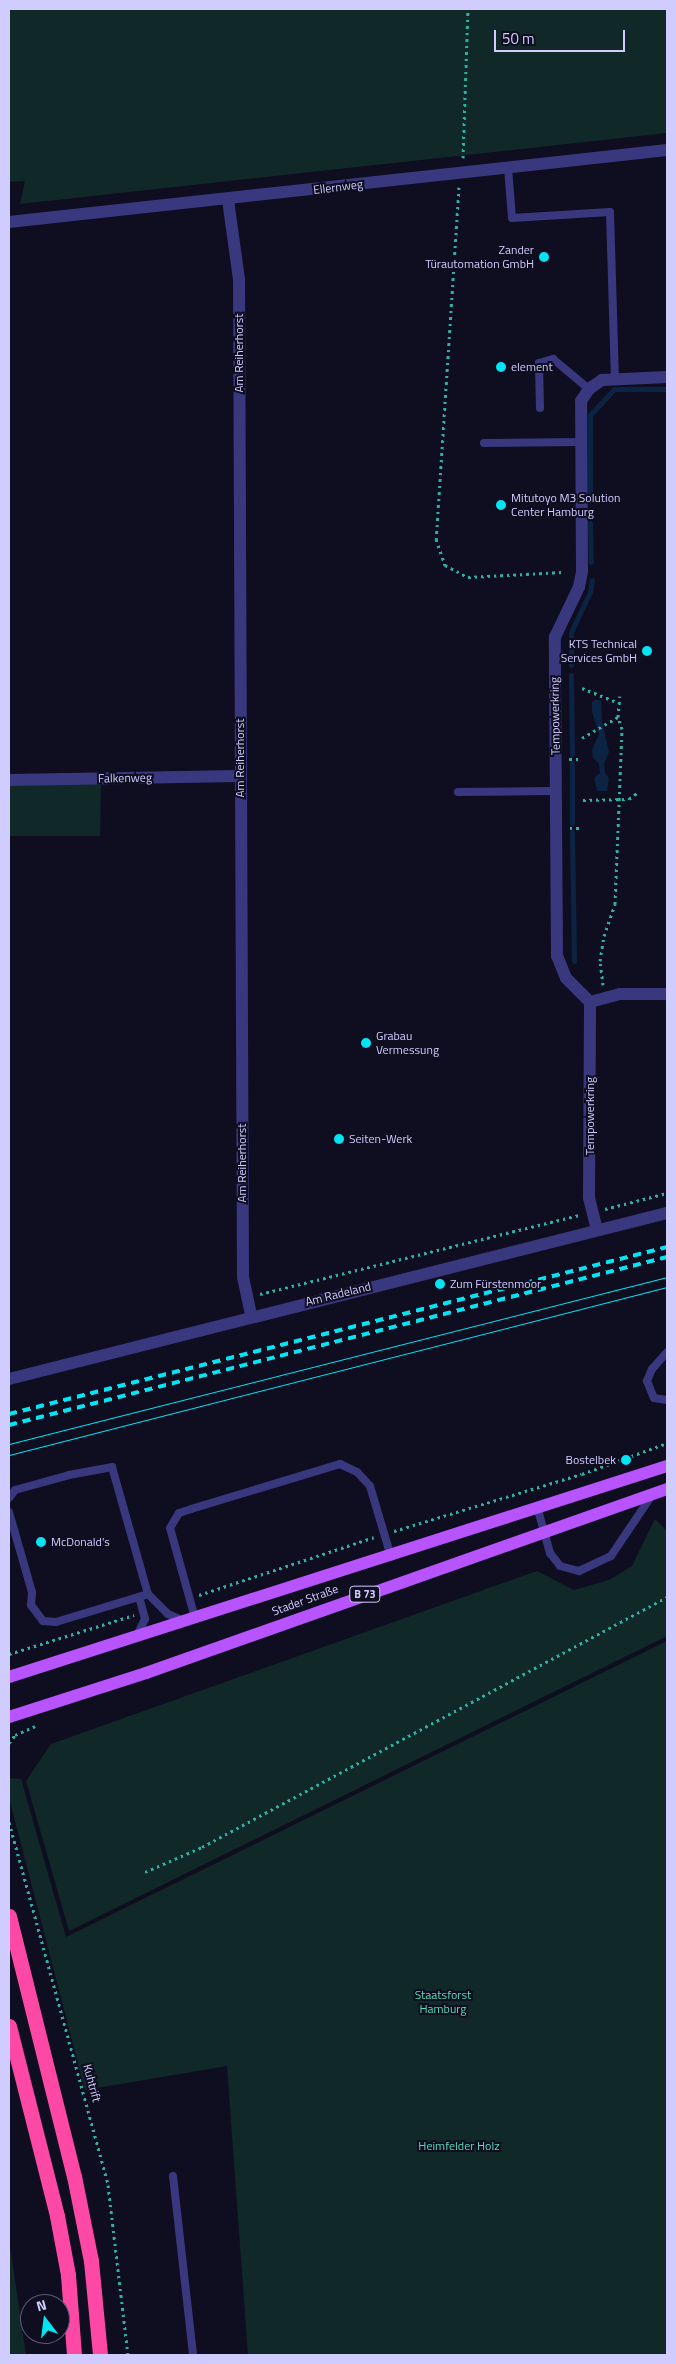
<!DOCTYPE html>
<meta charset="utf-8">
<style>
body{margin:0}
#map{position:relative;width:676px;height:2364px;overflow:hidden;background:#0f0d20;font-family:"Titillium Web",sans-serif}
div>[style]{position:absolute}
.green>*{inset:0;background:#102928}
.water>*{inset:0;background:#0c2444}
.stream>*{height:5px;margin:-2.5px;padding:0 2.5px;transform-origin:2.5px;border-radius:2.5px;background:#0c2444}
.path>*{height:3px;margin-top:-1.5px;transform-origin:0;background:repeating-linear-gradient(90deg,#2fb0a3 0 2.5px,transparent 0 6.5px)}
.service>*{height:8px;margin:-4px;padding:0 4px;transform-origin:4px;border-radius:4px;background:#39387e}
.minor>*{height:12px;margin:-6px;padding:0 6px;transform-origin:6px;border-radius:6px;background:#39387e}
.primary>*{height:12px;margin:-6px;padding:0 6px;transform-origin:6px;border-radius:6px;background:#b854fd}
.motorway>*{height:15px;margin:-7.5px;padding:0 7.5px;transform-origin:7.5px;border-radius:7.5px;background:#fd49a5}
.tram>*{height:1px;margin:-0.5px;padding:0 0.5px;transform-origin:0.5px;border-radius:0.5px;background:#03e4f4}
.rail>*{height:4px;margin-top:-2px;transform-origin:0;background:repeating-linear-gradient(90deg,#03e4f4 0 8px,transparent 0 14px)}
.dots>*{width:14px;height:14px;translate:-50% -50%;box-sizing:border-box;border:2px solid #0f0d20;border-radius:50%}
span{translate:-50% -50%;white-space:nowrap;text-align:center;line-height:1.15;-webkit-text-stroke:4px #0f0d20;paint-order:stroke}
.shield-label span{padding:1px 4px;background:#0f0d20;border:1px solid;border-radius:4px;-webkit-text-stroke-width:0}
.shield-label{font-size:11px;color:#d0ccfe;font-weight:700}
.street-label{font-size:12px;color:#d0ccfe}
.poi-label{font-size:12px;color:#d0ccfe}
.right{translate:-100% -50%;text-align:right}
.left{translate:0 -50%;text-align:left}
.park-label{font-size:12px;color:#59ddb8}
.frame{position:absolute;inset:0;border:10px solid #d0ccfe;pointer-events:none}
.north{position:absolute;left:20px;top:2294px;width:50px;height:50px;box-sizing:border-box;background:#0f0d20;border:1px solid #5c5979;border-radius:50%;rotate:345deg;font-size:14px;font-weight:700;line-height:20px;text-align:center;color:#d0ccfe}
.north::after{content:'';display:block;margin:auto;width:18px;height:22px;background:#03e4f4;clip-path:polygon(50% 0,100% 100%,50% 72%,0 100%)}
.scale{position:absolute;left:494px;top:30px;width:131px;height:22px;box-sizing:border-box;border:2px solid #d0ccfe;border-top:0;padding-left:6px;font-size:15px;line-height:18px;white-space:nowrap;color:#d0ccfe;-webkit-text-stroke:4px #0f0d20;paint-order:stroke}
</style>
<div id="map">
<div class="green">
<i style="clip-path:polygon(9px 9px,667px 9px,667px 133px,20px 204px,25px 181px,9px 182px)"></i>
<i style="clip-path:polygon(9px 783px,101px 784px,100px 836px,9px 836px)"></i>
<i style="clip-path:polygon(655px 1519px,667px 1531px,667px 1636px,69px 1931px,26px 1781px,51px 1744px,537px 1571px,574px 1590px,609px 1580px,632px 1566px)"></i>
<i style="clip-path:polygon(667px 1641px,667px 2355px,248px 2355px,227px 2066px,85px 2090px,9px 1798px,9px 1778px,21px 1779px,66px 1937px)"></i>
<i style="clip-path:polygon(9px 2239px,26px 2355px,9px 2355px)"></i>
</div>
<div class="water">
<i style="clip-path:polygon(596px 699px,601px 701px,602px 721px,609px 752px,604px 763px,605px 773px,609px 778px,607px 791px,597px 791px,594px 778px,600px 773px,599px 763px,593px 758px,592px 750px,599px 734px,592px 712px,592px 702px)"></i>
</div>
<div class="stream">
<i style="left:590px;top:500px;width:85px;rotate:-90deg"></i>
<i style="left:590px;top:415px;width:35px;rotate:-47deg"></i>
<i style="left:614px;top:389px;width:53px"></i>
<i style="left:590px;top:523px;width:39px;rotate:89deg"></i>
<i style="left:571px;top:665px;width:33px;rotate:-90deg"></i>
<i style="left:571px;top:632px;width:44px;rotate:-64.6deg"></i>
<i style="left:590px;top:592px;width:12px;rotate:-81deg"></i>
<i style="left:571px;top:675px;width:79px;rotate:89.3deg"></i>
<i style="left:572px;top:763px;width:60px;rotate:90deg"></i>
<i style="left:572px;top:832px;width:129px;rotate:89.1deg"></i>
</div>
<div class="path">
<i style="left:463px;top:158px;width:149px;rotate:-88.1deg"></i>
<i style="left:459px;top:187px;width:353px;rotate:93.7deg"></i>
<i style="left:436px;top:539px;width:28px;rotate:71deg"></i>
<i style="left:445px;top:565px;width:26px;rotate:28deg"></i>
<i style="left:468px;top:577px;width:94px;rotate:-3deg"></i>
<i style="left:582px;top:688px;width:40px;rotate:22deg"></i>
<i style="left:582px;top:738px;width:42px;rotate:-30.3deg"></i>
<i style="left:618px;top:717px;width:21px;rotate:-85deg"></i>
<i style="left:569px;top:759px;width:13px"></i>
<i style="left:583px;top:800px;width:46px;rotate:-1.2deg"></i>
<i style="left:629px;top:799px;width:10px;rotate:-37deg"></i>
<i style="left:570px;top:828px;width:13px"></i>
<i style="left:603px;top:985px;width:24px;rotate:-97deg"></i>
<i style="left:600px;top:961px;width:25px;rotate:-81deg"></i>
<i style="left:604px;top:936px;width:34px;rotate:-71deg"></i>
<i style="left:615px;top:904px;width:175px;rotate:-87.7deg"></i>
<i style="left:622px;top:729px;width:13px;rotate:-108deg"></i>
<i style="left:605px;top:1209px;width:64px;rotate:-14.5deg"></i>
<i style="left:260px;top:1294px;width:329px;rotate:-13.9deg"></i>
<i style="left:394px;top:1531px;width:196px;rotate:-16.9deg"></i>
<i style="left:582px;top:1474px;width:90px;rotate:-20deg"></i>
<i style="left:199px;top:1595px;width:184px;rotate:-18.3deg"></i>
<i style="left:9px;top:1654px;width:131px;rotate:-17.3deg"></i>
<i style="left:9px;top:1743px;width:10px;rotate:-53deg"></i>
<i style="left:15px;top:1735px;width:22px;rotate:-24deg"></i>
<i style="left:9px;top:1822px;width:376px;rotate:74.7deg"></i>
<i style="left:108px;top:2185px;width:171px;rotate:83.3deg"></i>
<i style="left:145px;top:1872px;width:62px;rotate:-23.7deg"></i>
<i style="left:202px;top:1847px;width:528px;rotate:-28.26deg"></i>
</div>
<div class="service">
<i style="left:508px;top:168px;width:50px;rotate:85.4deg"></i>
<i style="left:512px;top:218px;width:98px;rotate:-3.5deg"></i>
<i style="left:610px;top:212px;width:166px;rotate:88.3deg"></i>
<i style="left:540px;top:408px;width:45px;rotate:-91.3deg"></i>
<i style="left:539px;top:363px;width:15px;rotate:-16deg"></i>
<i style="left:553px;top:359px;width:47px;rotate:39.8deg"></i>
<i style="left:484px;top:443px;width:95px;rotate:-0.6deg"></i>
<i style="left:458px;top:792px;width:98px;rotate:-0.6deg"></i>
<i style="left:667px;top:1352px;width:23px;rotate:131deg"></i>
<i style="left:652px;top:1369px;width:13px;rotate:113deg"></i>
<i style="left:647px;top:1381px;width:18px;rotate:68deg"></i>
<i style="left:654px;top:1398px;width:13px;rotate:9deg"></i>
<i style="left:9px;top:1498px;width:10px;rotate:-53deg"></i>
<i style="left:15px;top:1490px;width:56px;rotate:-15.5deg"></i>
<i style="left:69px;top:1475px;width:44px;rotate:-10.5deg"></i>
<i style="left:112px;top:1467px;width:132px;rotate:74.2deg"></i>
<i style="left:148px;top:1594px;width:28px;rotate:45deg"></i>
<i style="left:168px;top:1614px;width:15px;rotate:23deg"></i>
<i style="left:538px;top:1510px;width:45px;rotate:74.4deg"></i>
<i style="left:550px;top:1553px;width:16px;rotate:52deg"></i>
<i style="left:560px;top:1566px;width:20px;rotate:15deg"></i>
<i style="left:579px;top:1571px;width:35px;rotate:-25deg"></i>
<i style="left:611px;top:1556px;width:73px;rotate:-56.1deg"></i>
<i style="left:9px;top:1512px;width:83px;rotate:74deg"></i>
<i style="left:32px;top:1592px;width:13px;rotate:94deg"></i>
<i style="left:31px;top:1605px;width:20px;rotate:53deg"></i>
<i style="left:43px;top:1621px;width:13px;rotate:4deg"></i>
<i style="left:56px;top:1622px;width:96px;rotate:-16.9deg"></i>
<i style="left:195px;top:1618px;width:93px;rotate:-105.5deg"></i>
<i style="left:170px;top:1528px;width:17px;rotate:-59deg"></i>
<i style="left:179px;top:1513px;width:13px;rotate:-18deg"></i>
<i style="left:191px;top:1509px;width:156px;rotate:-16.8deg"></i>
<i style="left:340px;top:1464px;width:19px;rotate:25deg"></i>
<i style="left:357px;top:1472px;width:19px;rotate:47deg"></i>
<i style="left:370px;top:1486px;width:74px;rotate:73.5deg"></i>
<i style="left:137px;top:1636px;width:19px;rotate:-65deg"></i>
<i style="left:145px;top:1619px;width:23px;rotate:-105deg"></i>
<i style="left:173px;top:2176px;width:180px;rotate:83.6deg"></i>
</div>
<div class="minor">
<i style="left:228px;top:200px;width:80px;rotate:82.1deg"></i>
<i style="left:239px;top:279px;width:998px;rotate:89.77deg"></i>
<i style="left:243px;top:1277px;width:40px;rotate:78deg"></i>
<i style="left:9px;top:222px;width:662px;rotate:-6.24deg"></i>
<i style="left:9px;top:780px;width:231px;rotate:-1deg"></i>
<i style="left:590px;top:1002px;width:31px;rotate:-15deg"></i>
<i style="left:620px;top:994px;width:47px"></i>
<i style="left:597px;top:1230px;width:34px;rotate:-104deg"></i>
<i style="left:589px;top:1197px;width:195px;rotate:-89.7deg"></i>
<i style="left:590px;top:1002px;width:34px;rotate:-135deg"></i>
<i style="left:566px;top:978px;width:24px;rotate:-112deg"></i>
<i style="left:557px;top:956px;width:319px;rotate:-90.4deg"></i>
<i style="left:555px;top:637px;width:55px;rotate:-64.4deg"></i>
<i style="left:579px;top:587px;width:16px;rotate:-79deg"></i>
<i style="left:582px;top:571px;width:170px;rotate:-90.3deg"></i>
<i style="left:581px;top:401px;width:14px;rotate:-56deg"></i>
<i style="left:589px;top:389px;width:16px;rotate:-35deg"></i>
<i style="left:602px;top:380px;width:65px;rotate:-2.6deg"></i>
<i style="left:9px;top:1379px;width:679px;rotate:-14.16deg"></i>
</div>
<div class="primary">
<i style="left:9px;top:1677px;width:691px;rotate:-17.78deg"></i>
<i style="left:9px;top:1717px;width:144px;rotate:-17.8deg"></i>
<i style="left:146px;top:1673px;width:553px;rotate:-19.45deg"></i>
</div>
<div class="motorway">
<i style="left:9px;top:1916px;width:268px;rotate:76deg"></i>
<i style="left:74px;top:2176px;width:87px;rotate:78.7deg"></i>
<i style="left:91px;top:2261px;width:94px;rotate:84.5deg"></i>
<i style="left:9px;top:2026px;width:196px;rotate:75.8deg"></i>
<i style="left:57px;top:2216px;width:60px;rotate:79.4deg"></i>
<i style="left:68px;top:2275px;width:80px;rotate:85.7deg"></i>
</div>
<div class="tram">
<i style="left:9px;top:1444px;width:679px;rotate:-14.24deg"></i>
<i style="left:9px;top:1455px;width:679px;rotate:-14.32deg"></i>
</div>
<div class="rail">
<i style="left:9px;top:1414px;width:679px;rotate:-14.24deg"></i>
<i style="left:9px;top:1425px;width:679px;rotate:-14.32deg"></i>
</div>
<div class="dots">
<i style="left:544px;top:257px;background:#03e4f4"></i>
<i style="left:501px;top:367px;background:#03e4f4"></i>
<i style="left:501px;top:505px;background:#03e4f4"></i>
<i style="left:647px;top:651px;background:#03e4f4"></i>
<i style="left:366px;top:1043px;background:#03e4f4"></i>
<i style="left:339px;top:1139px;background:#03e4f4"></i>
<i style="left:440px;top:1284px;background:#03e4f4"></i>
<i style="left:626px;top:1460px;background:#03e4f4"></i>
<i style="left:41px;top:1542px;background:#03e4f4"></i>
</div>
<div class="shield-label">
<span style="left:365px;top:1594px">B 73</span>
</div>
<div class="street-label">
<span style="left:338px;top:187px;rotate:-7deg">Ellernweg</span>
<span style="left:239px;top:353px;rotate:-90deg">Am Reiherhorst</span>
<span style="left:555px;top:716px;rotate:-91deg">Tempowerkring</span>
<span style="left:240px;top:758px;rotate:-90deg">Am Reiherhorst</span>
<span style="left:125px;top:778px;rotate:-1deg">Falkenweg</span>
<span style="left:590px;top:1116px;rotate:-90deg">Tempowerkring</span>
<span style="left:242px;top:1163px;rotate:-90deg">Am Reiherhorst</span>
<span style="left:338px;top:1294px;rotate:-14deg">Am Radeland</span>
<span style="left:305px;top:1600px;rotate:-20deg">Stader Straße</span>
<span style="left:92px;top:2083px;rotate:75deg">Kuhtrift</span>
</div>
<div class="poi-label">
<span class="right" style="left:534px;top:257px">Zander<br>Türautomation GmbH</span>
<span class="left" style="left:511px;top:367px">element</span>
<span class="left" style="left:511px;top:505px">Mitutoyo M3 Solution<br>Center Hamburg</span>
<span class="right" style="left:637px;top:651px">KTS Technical<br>Services GmbH</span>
<span class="left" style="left:376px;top:1043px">Grabau<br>Vermessung</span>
<span class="left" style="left:349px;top:1139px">Seiten-Werk</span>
<span class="left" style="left:450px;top:1284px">Zum Fürstenmoor</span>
<span class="right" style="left:616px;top:1460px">Bostelbek</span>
<span class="left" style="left:51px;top:1542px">McDonald's</span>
</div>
<div class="park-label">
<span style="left:443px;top:2002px">Staatsforst<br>Hamburg</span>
<span style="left:459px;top:2146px">Heimfelder Holz</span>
</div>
<div class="frame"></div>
<div class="north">N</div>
<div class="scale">50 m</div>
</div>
